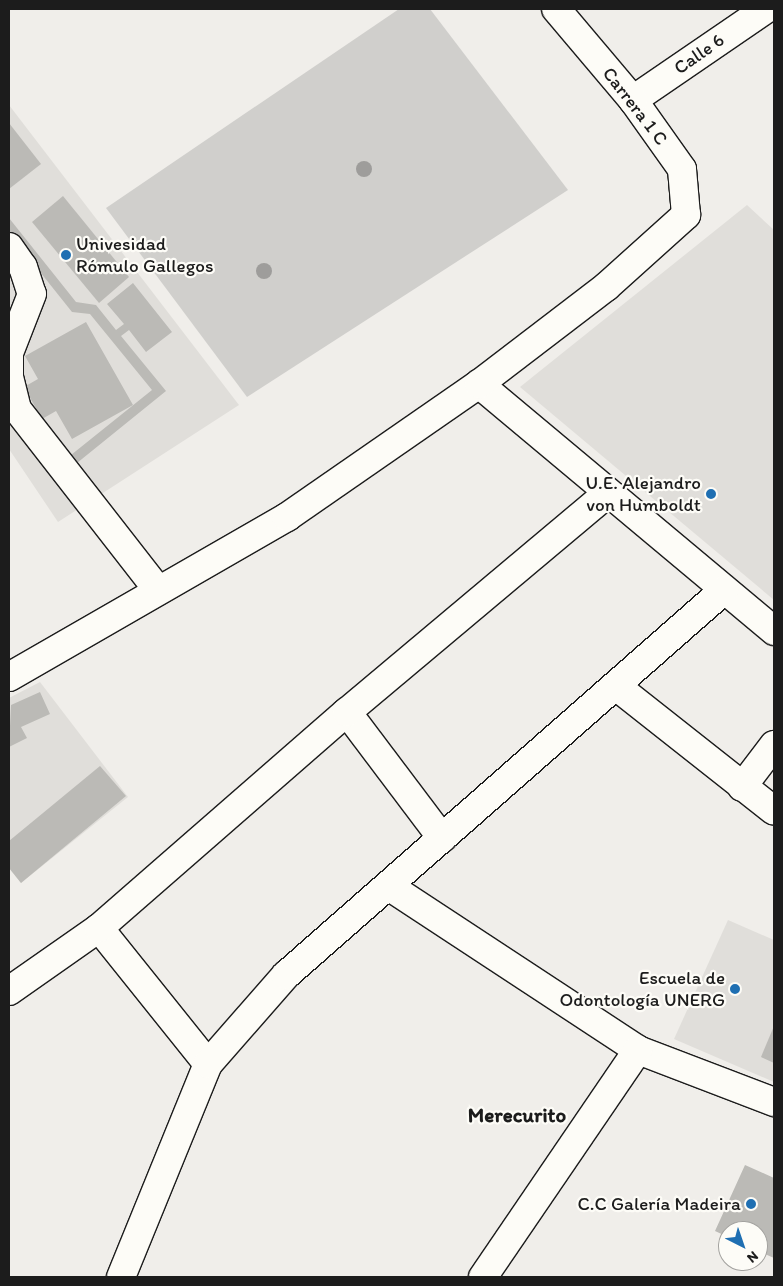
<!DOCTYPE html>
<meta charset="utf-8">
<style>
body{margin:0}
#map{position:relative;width:783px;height:1286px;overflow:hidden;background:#f0eeea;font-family:Itim,sans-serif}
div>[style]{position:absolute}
.built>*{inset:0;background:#e0deda}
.green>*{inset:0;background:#d0cfcc}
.building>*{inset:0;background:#bbbab6}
.roads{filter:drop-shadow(1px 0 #1c1c1c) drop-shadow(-1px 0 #1c1c1c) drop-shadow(0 1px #1c1c1c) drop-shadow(0 -1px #1c1c1c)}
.minor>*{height:28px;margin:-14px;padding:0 14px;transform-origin:14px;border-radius:14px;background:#fdfcf7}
.trees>*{width:16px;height:16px;margin:-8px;border-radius:50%;background:#9e9d9b}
.dots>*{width:14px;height:14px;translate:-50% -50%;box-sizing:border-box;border:2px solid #fdfcf7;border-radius:50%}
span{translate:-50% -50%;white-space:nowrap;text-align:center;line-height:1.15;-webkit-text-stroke:4.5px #fdfcf7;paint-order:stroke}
.street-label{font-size:19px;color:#1c1c1c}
.poi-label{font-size:19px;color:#1c1c1c}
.left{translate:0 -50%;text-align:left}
.right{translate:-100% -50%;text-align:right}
.quarter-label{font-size:21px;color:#1c1c1c;font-weight:700}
.frame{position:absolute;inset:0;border:10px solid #1c1c1c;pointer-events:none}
.north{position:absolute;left:718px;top:1221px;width:50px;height:50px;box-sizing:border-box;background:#fdfcf7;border:1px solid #a3a29f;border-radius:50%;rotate:139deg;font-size:14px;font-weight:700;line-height:20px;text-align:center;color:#1c1c1c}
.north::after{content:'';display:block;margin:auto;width:18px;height:22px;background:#1f6fb2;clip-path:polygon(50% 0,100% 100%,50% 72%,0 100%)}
</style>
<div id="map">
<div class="built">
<i style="clip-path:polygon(9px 105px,239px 405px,58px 522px,9px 449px)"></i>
<i style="clip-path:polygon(747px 205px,774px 230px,774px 600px,520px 387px)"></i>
<i style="clip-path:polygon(40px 682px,128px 797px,21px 883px,9px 868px,9px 698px)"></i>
<i style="clip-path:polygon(728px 920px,774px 940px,774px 1082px,674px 1039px)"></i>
</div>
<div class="green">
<i style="clip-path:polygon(399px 9px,430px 9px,568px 190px,247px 397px,106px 208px)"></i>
</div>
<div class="building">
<i style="clip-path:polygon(9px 123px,41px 164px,9px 189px)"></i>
<i style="clip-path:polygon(63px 196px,129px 277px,99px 303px,32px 222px)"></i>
<i style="clip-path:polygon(9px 218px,76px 302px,96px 305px,116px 330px,124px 324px,107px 304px,133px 283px,172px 332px,146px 352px,129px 330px,121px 336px,166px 391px,77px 463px,71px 455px,152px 390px,90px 314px,72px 312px,9px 233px)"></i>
<i style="clip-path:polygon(86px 322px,133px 405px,72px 439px,56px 411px,42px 419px,24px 387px,38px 379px,25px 356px)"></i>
<i style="clip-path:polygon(40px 692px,50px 714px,21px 727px,27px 738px,9px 747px,11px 705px)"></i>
<i style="clip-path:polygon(100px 766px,126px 796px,21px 883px,9px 868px,9px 841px)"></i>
<i style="clip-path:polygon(774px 1026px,774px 1063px,761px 1057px)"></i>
<i style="clip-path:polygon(745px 1165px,774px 1178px,774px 1258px,758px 1251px,758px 1231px,728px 1231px,728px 1237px,715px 1231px)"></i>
</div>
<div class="roads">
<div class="minor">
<i style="left:633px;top:100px;width:161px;rotate:-34.4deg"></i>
<i style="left:9px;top:247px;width:24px;rotate:55deg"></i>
<i style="left:23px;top:267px;width:28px;rotate:72deg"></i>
<i style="left:32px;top:294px;width:63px;rotate:111.3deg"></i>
<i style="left:9px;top:353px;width:24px;rotate:90deg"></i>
<i style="left:9px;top:377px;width:33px;rotate:76deg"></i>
<i style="left:17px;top:409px;width:229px;rotate:52.1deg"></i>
<i style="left:479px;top:384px;width:385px;rotate:39.9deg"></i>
<i style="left:9px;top:677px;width:321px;rotate:-29.9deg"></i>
<i style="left:287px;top:517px;width:234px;rotate:-34.7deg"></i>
<i style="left:479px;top:384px;width:160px;rotate:-37.4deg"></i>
<i style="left:606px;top:287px;width:108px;rotate:-42deg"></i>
<i style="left:686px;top:215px;width:46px;rotate:-95deg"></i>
<i style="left:682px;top:169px;width:85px;rotate:-125.4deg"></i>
<i style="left:633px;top:100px;width:119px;rotate:-130.2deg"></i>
<i style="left:616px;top:686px;width:201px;rotate:38.3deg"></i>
<i style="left:347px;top:712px;width:158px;rotate:53deg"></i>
<i style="left:742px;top:787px;width:53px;rotate:-52.7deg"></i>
<i style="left:390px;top:887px;width:297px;rotate:33.3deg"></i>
<i style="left:638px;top:1050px;width:146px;rotate:20.9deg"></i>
<i style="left:99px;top:928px;width:174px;rotate:51.3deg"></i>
<i style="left:9px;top:991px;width:110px;rotate:-35deg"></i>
<i style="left:99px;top:928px;width:329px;rotate:-41.1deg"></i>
<i style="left:347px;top:712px;width:339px;rotate:-40deg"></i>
<i style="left:121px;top:1277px;width:230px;rotate:-67.8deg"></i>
<i style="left:208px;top:1064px;width:118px;rotate:-48.8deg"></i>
<i style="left:286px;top:975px;width:583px;rotate:-41.32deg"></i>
<i style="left:483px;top:1277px;width:275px;rotate:-55.7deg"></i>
</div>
</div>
<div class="trees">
<i style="left:364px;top:169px"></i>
<i style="left:264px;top:271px"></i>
</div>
<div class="dots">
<i style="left:66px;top:255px;background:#1f6fb2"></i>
<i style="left:711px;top:494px;background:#1f6fb2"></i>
<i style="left:735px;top:989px;background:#1f6fb2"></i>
<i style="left:751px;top:1204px;background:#1f6fb2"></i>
</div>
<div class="street-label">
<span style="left:699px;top:54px;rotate:-35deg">Calle 6</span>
<span style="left:635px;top:106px;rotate:52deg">Carrera 1 C</span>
</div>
<div class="poi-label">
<span class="left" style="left:76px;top:255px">Univesidad<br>Rómulo Gallegos</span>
<span class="right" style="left:701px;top:494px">U.E. Alejandro<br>von Humboldt</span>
<span class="right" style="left:725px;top:989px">Escuela de<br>Odontología UNERG</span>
<span class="right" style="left:741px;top:1204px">C.C Galería Madeira</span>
</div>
<div class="quarter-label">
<span style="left:517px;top:1115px">Merecurito</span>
</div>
<div class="frame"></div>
<div class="north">N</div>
</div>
